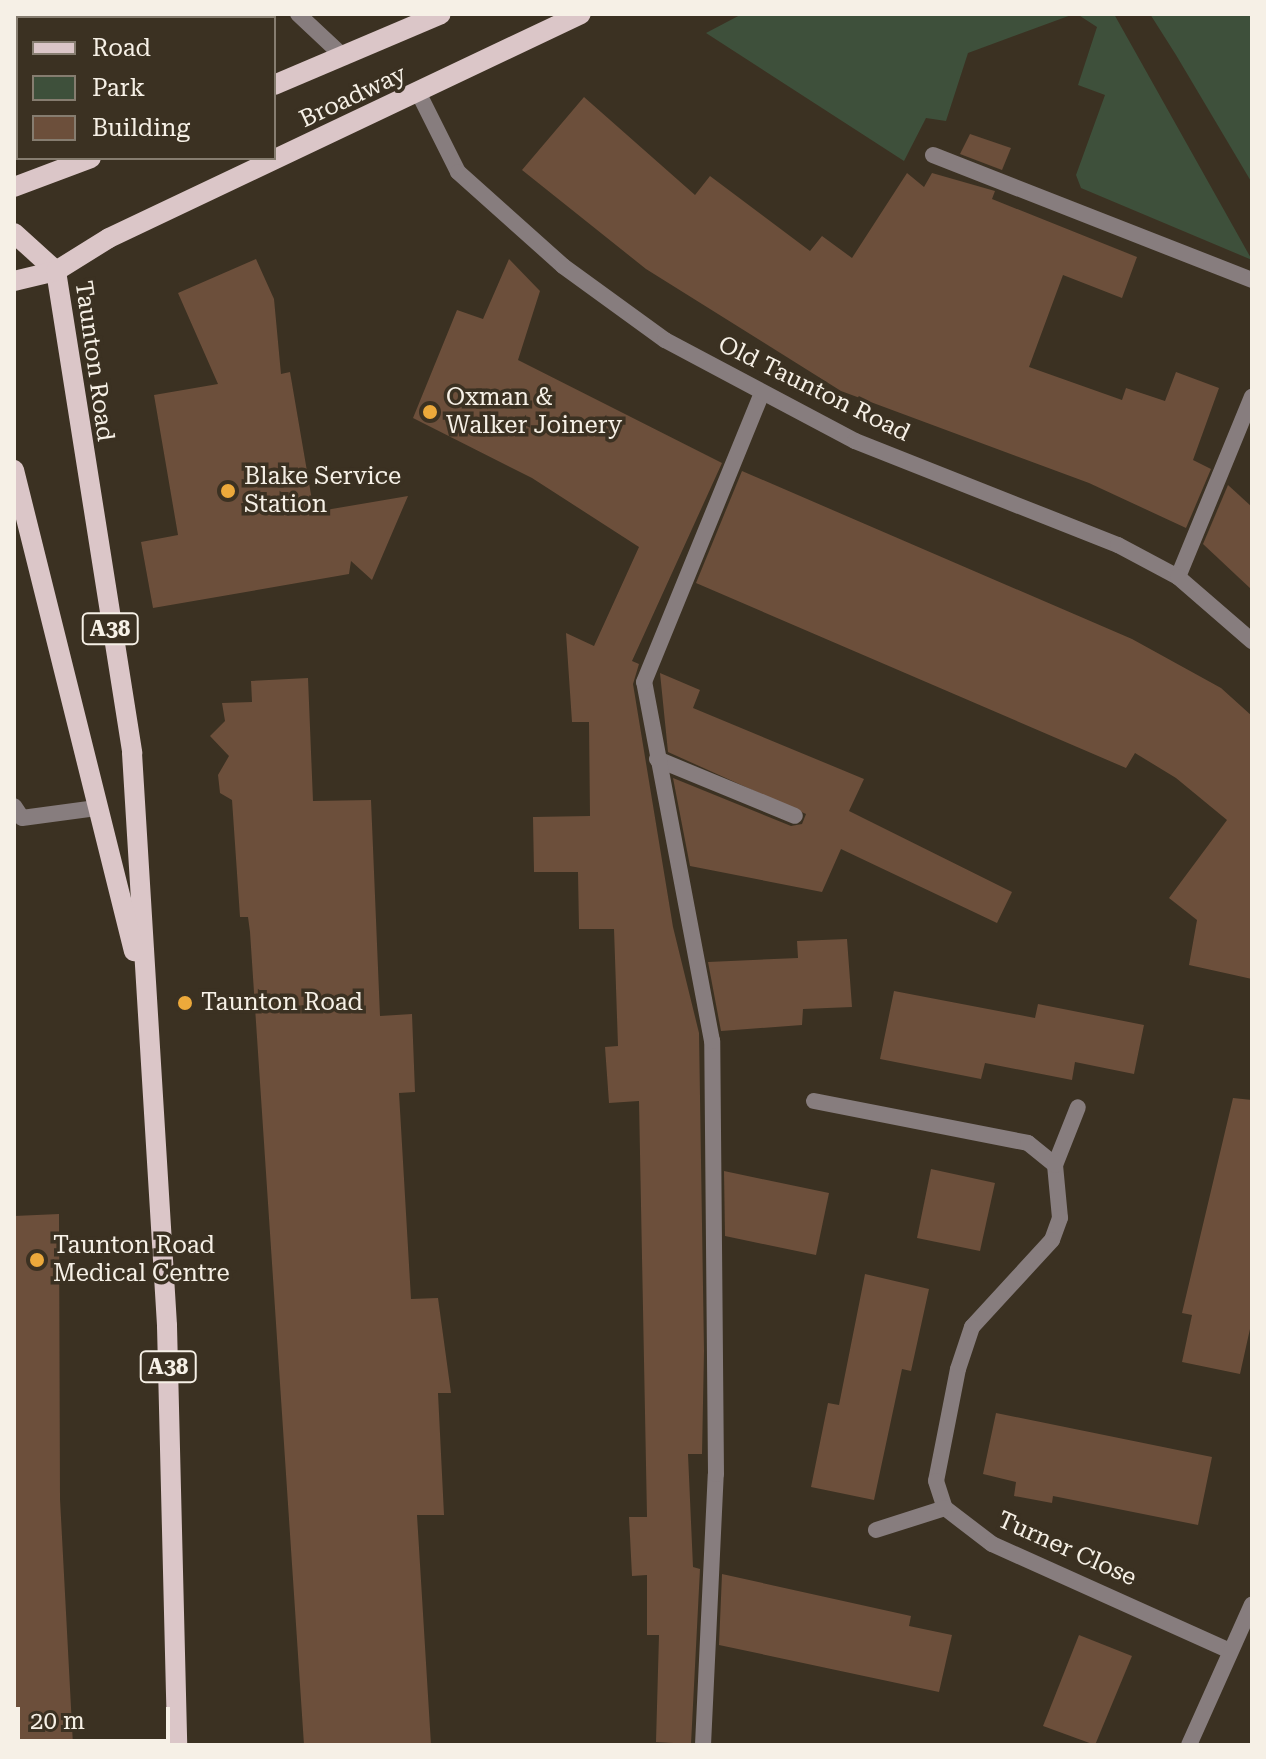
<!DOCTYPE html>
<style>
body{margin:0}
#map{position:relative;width:1266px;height:1759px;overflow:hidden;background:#3b3122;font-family:"Roboto Serif",serif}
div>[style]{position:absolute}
.green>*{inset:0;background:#3e503b}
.building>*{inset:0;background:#6c4f3b}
.lane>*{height:16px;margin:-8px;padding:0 8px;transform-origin:8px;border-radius:8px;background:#877d7e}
.street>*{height:16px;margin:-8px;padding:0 8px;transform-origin:8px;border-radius:8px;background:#877d7e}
.primary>*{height:20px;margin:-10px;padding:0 10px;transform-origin:10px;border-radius:10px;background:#dbc6c8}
.dots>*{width:22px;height:22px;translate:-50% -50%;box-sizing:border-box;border:4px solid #3b3122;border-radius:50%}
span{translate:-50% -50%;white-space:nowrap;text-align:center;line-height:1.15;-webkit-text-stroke:7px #3b3122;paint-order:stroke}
.shield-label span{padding:2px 6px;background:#3b3122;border:2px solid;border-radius:6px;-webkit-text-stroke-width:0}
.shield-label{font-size:22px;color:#f6f0e6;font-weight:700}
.street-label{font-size:24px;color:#f6f0e6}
.poi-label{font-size:24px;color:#f6f0e6}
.left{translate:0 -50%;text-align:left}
.frame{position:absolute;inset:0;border:16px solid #f6f0e6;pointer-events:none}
.legend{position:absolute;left:16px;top:16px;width:260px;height:144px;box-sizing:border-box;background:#3b3122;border:2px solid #867d70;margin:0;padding:10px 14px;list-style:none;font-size:24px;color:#f6f0e6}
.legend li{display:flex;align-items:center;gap:16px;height:40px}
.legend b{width:40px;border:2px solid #867d70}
.scale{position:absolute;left:16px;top:1707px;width:154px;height:36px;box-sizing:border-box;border:4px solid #f6f0e6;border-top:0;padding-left:10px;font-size:24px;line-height:28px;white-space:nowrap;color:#f6f0e6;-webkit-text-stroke:6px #3b3122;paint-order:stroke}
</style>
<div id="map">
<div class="green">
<i style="clip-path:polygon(742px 14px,1074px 14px,968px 53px,946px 121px,926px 118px,904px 161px,706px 33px)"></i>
<i style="clip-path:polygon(1077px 14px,1114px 14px,1252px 260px,1081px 188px,1076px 175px,1105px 95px,1078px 85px,1097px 27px)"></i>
<i style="clip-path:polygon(1150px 14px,1252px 14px,1252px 183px,1176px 55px)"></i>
</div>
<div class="building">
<i style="clip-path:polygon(584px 97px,695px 195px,710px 176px,810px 251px,822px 236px,852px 258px,907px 173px,924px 187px,932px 173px,995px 191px,992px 199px,1137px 257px,1122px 298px,1063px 275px,1029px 367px,1122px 400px,1126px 388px,1165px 401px,1176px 372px,1219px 388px,1193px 460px,1211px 469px,1186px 528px,1089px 483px,841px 391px,646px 269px,522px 170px)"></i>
<i style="clip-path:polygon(970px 134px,1011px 148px,1002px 170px,960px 154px)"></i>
<i style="clip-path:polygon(256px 259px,274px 299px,281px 374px,290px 372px,314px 512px,408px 496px,372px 580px,351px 561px,349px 574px,153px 608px,141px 542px,178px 535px,154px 395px,218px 384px,178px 293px)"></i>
<i style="clip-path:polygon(509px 259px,540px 291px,518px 360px,722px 463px,632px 661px,639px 664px,633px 684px,673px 927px,699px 1033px,704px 1351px,702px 1454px,688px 1454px,693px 1567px,700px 1569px,691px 1744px,656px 1742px,659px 1635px,647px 1635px,647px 1575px,632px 1576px,629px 1517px,647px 1517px,639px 1101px,609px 1103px,605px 1047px,618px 1046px,614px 929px,579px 929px,578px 872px,534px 872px,533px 817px,590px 816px,589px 722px,572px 722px,566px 633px,594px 646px,639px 547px,532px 478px,413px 418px,457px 310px,483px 319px)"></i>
<i style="clip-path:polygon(742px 471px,1132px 639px,1221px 688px,1252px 716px,1252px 979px,1189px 965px,1197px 920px,1169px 898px,1227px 820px,1176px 778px,1135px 753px,1126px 768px,696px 583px)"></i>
<i style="clip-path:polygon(1228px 485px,1252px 507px,1252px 590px,1203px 544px)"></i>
<i style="clip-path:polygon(660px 673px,700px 690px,693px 708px,864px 779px,849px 811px,1012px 892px,997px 923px,841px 849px,822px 892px,690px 866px,673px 778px,791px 826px,802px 824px,806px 814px,668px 752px)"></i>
<i style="clip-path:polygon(308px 678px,313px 801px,371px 800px,380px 1016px,412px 1014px,415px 1092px,399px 1093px,411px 1299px,438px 1298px,451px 1393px,438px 1393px,444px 1515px,417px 1515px,431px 1745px,304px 1745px,250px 932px,248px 917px,240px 917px,232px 800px,220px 793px,218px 775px,229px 756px,210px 736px,225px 721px,222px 703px,252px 702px,251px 681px)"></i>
<i style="clip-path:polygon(847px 939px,852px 1007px,803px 1009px,802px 1025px,721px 1031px,708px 962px,798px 958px,797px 941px)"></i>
<i style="clip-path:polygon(894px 991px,1035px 1018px,1038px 1004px,1144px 1025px,1134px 1074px,1075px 1062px,1072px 1080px,985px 1063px,981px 1079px,880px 1059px)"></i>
<i style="clip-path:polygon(1233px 1098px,1252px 1100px,1252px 1320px,1240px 1374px,1182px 1362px,1192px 1315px,1182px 1313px)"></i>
<i style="clip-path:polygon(931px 1169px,995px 1183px,980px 1251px,917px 1238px)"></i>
<i style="clip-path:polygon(724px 1171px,829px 1193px,816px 1255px,725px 1236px)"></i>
<i style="clip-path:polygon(59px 1214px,60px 1499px,73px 1745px,14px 1745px,14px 1216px)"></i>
<i style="clip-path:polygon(865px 1274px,929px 1289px,911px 1371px,902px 1369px,874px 1500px,811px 1487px,828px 1403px,839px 1405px)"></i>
<i style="clip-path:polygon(996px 1413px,1212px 1457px,1198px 1525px,1053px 1496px,1052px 1503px,1014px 1496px,1016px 1482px,983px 1474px)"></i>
<i style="clip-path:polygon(722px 1574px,911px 1616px,909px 1626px,952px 1635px,939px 1692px,719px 1645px)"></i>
<i style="clip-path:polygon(1079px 1635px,1132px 1656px,1095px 1745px,1043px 1726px)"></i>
</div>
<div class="lane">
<i style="left:933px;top:155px;width:343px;rotate:21.4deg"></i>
<i style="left:1178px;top:577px;width:195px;rotate:-67.7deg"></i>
<i style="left:657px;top:759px;width:149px;rotate:22.4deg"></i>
<i style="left:703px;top:1745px;width:271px;rotate:-87.3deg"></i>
<i style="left:716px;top:1474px;width:433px;rotate:-90.5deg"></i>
<i style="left:712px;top:1041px;width:365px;rotate:-100.7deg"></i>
<i style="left:644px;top:682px;width:310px;rotate:-67.8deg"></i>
</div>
<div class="street">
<i style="left:298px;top:14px;width:63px;rotate:43.1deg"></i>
<i style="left:420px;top:96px;width:85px;rotate:63.4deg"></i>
<i style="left:458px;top:172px;width:141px;rotate:41.8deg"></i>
<i style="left:563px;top:266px;width:126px;rotate:36deg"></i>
<i style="left:665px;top:340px;width:215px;rotate:28deg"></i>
<i style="left:855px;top:441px;width:283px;rotate:21.6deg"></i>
<i style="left:1118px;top:545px;width:68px;rotate:28.1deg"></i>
<i style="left:1178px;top:577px;width:98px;rotate:40.9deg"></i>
<i style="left:14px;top:806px;width:14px;rotate:56deg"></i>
<i style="left:22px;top:818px;width:75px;rotate:-7.7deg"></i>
<i style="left:814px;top:1101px;width:218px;rotate:11.1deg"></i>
<i style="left:1028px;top:1143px;width:35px;rotate:39deg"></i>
<i style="left:1055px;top:1165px;width:53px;rotate:84.6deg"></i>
<i style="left:1060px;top:1218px;width:23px;rotate:110deg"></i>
<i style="left:1052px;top:1240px;width:118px;rotate:132.6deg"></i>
<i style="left:972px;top:1327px;width:44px;rotate:108.4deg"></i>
<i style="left:958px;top:1369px;width:114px;rotate:101.1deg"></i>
<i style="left:936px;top:1481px;width:28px;rotate:72deg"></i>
<i style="left:945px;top:1508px;width:59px;rotate:37.5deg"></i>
<i style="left:992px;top:1544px;width:261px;rotate:24.2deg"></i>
<i style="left:1055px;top:1165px;width:62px;rotate:-68.4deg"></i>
<i style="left:876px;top:1530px;width:72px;rotate:-17.7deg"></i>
<i style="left:1189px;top:1745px;width:154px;rotate:-65.9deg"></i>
</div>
<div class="primary">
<i style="left:274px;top:85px;width:181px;rotate:-23deg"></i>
<i style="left:14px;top:187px;width:82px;rotate:-20.6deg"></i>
<i style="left:14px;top:233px;width:57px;rotate:42.1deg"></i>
<i style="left:56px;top:271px;width:488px;rotate:81deg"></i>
<i style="left:132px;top:753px;width:574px;rotate:86.5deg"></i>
<i style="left:167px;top:1326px;width:419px;rotate:88.6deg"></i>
<i style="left:14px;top:281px;width:43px;rotate:-13.4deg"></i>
<i style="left:56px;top:271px;width:62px;rotate:-31.9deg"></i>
<i style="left:109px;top:238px;width:522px;rotate:-25.39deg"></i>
<i style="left:14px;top:470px;width:496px;rotate:76deg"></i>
</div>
<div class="dots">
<i style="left:430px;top:412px;background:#eca93b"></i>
<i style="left:228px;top:491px;background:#eca93b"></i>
<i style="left:185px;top:1003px;background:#eca93b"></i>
<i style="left:37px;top:1260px;background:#eca93b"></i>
</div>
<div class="shield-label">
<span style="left:110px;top:629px">A38</span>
<span style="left:168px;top:1367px">A38</span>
</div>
<div class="street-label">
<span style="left:353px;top:97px;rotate:-25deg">Broadway</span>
<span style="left:94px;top:361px;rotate:82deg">Taunton Road</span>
<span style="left:814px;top:389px;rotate:26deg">Old Taunton Road</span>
<span style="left:1067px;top:1549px;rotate:24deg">Turner Close</span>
</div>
<div class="poi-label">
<span class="left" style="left:446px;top:412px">Oxman &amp;<br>Walker Joinery</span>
<span class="left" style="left:244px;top:491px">Blake Service<br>Station</span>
<span class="left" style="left:201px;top:1003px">Taunton Road</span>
<span class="left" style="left:53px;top:1260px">Taunton Road<br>Medical Centre</span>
</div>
<div class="frame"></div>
<ul class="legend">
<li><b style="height:10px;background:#dbc6c8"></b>Road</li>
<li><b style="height:22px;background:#3e503b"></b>Park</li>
<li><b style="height:22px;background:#6c4f3b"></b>Building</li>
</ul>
<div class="scale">20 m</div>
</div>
